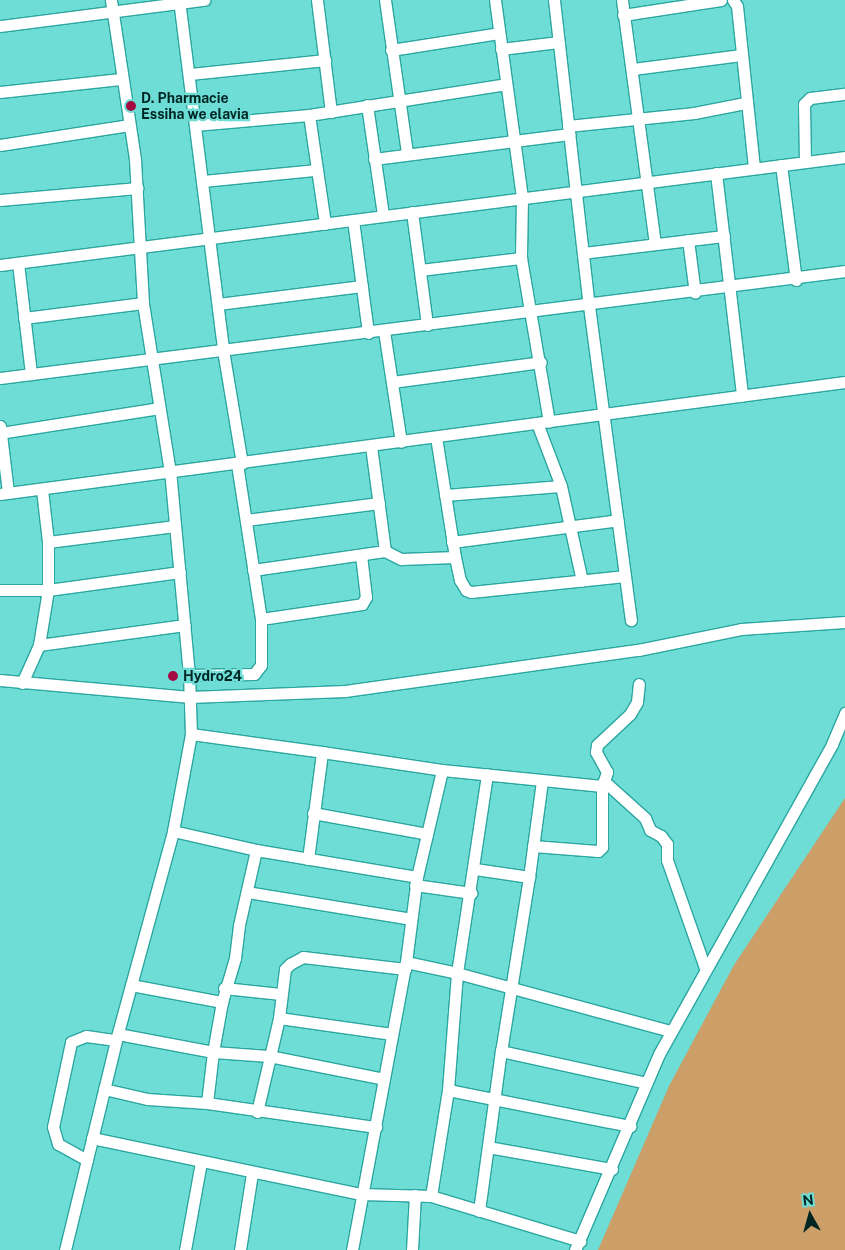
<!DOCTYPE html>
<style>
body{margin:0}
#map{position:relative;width:845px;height:1250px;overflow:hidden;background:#6dddd6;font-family:"Public Sans",sans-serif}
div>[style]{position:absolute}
.green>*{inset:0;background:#cc9e68}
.roads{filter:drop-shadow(1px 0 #2ba6a0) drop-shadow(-1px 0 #2ba6a0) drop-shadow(0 1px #2ba6a0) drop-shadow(0 -1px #2ba6a0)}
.minor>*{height:11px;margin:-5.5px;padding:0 5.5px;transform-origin:5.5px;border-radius:5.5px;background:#fff}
.dots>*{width:14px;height:14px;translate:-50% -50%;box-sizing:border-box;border:2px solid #6dddd6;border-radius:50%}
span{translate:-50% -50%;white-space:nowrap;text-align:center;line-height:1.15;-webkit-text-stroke:4.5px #6dddd6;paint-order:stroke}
.poi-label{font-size:14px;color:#002624;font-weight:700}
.left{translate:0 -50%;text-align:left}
.north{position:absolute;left:785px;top:1190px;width:50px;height:50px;-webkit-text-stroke:4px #6dddd6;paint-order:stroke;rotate:353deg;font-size:14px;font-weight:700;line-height:20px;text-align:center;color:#002624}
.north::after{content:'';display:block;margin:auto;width:18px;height:22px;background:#002624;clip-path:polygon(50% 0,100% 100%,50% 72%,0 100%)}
</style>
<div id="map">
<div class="green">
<i style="clip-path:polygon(845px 798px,845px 1250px,598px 1250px,669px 1086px,734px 965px)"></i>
</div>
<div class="roads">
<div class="minor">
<i style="left:179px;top:0;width:353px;rotate:82.8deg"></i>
<i style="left:223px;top:350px;width:115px;rotate:80.5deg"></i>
<i style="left:317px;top:0;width:113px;rotate:82.9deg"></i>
<i style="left:385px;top:0;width:155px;rotate:81.8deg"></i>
<i style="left:495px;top:0;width:200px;rotate:82.2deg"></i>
<i style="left:522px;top:198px;width:60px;rotate:91deg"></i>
<i style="left:521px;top:258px;width:166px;rotate:80.3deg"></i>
<i style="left:554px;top:0;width:308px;rotate:83.5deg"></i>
<i style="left:589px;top:306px;width:317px;rotate:82.4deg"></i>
<i style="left:622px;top:0;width:246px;rotate:82.3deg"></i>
<i style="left:733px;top:0;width:7px;rotate:56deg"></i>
<i style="left:737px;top:6px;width:163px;rotate:84deg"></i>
<i style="left:623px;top:15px;width:99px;rotate:-8.7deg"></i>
<i style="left:0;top:26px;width:206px;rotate:-7.3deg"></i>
<i style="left:501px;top:49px;width:58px;rotate:-6.9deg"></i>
<i style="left:391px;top:50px;width:109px;rotate:-8.9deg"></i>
<i style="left:633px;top:69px;width:109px;rotate:-7.4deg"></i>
<i style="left:190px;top:74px;width:136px;rotate:-5.9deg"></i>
<i style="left:0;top:92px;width:121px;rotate:-6.2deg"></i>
<i style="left:367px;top:105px;width:111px;rotate:81.7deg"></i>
<i style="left:309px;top:115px;width:110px;rotate:81.6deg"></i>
<i style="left:195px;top:125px;width:114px;rotate:-5deg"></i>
<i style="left:309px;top:115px;width:199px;rotate:-8.9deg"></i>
<i style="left:568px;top:126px;width:127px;rotate:-5.9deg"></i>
<i style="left:694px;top:113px;width:52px;rotate:-11.1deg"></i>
<i style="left:0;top:145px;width:131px;rotate:-8.8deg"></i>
<i style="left:374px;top:159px;width:197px;rotate:-7.3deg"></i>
<i style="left:805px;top:161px;width:57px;rotate:-91deg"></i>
<i style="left:804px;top:104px;width:8px;rotate:-45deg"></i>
<i style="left:810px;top:98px;width:35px;rotate:-7deg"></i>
<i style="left:781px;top:165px;width:116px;rotate:82.6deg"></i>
<i style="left:716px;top:173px;width:224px;rotate:83.3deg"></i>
<i style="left:203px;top:181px;width:114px;rotate:-5.6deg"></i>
<i style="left:0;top:200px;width:138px;rotate:-5deg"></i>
<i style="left:412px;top:212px;width:114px;rotate:82.4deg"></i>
<i style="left:353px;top:220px;width:114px;rotate:82.4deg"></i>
<i style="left:688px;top:240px;width:53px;rotate:82.5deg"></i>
<i style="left:583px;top:253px;width:142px;rotate:-6.9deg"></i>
<i style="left:18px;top:263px;width:112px;rotate:83.3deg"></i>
<i style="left:0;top:265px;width:852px;rotate:-7.28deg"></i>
<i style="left:420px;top:270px;width:102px;rotate:-6.8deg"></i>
<i style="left:218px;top:304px;width:145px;rotate:-7.1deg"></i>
<i style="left:24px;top:318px;width:120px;rotate:-7.2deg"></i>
<i style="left:384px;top:331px;width:112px;rotate:81.3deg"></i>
<i style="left:0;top:378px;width:852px;rotate:-7.22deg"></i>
<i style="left:392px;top:382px;width:150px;rotate:-7.6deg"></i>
<i style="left:537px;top:423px;width:67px;rotate:69.1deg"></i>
<i style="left:561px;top:486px;width:97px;rotate:77.5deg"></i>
<i style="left:0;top:426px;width:66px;rotate:83.1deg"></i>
<i style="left:0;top:433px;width:161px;rotate:-8.9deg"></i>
<i style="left:436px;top:437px;width:121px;rotate:81deg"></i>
<i style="left:455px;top:557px;width:24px;rotate:78deg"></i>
<i style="left:460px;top:580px;width:12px;rotate:59deg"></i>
<i style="left:466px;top:590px;width:5px;rotate:22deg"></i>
<i style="left:471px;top:592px;width:155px;rotate:-5.9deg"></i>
<i style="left:371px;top:446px;width:106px;rotate:82.4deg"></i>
<i style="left:385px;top:551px;width:18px;rotate:27deg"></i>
<i style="left:401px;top:559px;width:54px;rotate:-2.1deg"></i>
<i style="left:42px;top:490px;width:52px;rotate:83.4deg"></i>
<i style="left:48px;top:542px;width:128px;rotate:-7.2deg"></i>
<i style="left:0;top:494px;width:852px;rotate:-7.55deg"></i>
<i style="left:445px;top:495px;width:116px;rotate:-4.4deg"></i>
<i style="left:246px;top:520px;width:134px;rotate:-7.3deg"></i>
<i style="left:452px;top:542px;width:167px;rotate:-7.5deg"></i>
<i style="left:253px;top:570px;width:133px;rotate:-8.2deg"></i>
<i style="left:0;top:590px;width:48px"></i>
<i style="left:48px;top:590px;width:133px;rotate:-7.8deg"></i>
<i style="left:261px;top:619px;width:102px;rotate:-8.4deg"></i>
<i style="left:362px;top:604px;width:8px;rotate:-60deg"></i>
<i style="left:366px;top:597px;width:42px;rotate:-96.8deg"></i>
<i style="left:39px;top:645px;width:147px;rotate:-7.8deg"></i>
<i style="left:189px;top:675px;width:65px;rotate:-0.9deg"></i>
<i style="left:254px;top:674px;width:11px;rotate:-52deg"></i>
<i style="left:261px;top:665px;width:46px;rotate:-90deg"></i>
<i style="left:261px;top:619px;width:157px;rotate:-98.8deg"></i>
<i style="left:0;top:680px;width:191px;rotate:5.1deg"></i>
<i style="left:190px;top:697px;width:155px;rotate:-2.2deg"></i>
<i style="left:345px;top:691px;width:296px;rotate:-8deg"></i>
<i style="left:638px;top:650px;width:105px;rotate:-11.5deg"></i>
<i style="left:741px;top:629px;width:104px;rotate:-3.9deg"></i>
<i style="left:22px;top:683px;width:42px;rotate:-65.9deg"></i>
<i style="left:39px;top:645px;width:56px;rotate:-80.7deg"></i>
<i style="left:48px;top:590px;width:48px;rotate:-90deg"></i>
<i style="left:191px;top:734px;width:132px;rotate:7.8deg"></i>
<i style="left:605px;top:782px;width:54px;rotate:42deg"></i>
<i style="left:645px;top:818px;width:13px;rotate:67deg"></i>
<i style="left:650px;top:830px;width:13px;rotate:29deg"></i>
<i style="left:661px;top:836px;width:10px;rotate:53deg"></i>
<i style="left:667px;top:844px;width:16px;rotate:90deg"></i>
<i style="left:667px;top:860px;width:114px;rotate:70.6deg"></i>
<i style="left:313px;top:813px;width:116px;rotate:10.4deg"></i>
<i style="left:173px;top:831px;width:85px;rotate:12.9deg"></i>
<i style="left:256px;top:850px;width:163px;rotate:9.5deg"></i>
<i style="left:417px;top:877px;width:86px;rotate:97.4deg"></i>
<i style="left:533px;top:846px;width:65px;rotate:4.4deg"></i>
<i style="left:598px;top:851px;width:6px;rotate:-45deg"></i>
<i style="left:602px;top:847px;width:61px;rotate:-90deg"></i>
<i style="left:308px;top:859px;width:108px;rotate:-82.5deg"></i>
<i style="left:322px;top:752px;width:121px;rotate:8.5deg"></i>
<i style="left:475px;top:869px;width:55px;rotate:8.4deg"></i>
<i style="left:529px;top:877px;width:176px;rotate:99.1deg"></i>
<i style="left:501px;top:1051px;width:148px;rotate:12.4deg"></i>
<i style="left:417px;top:877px;width:110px;rotate:-76.8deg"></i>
<i style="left:442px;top:770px;width:161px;rotate:5.7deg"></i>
<i style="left:602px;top:786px;width:15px;rotate:-70deg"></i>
<i style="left:607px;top:772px;width:23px;rotate:-119deg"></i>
<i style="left:596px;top:752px;width:7px;rotate:-82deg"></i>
<i style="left:597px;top:745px;width:45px;rotate:-43.2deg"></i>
<i style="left:630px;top:714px;width:14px;rotate:-60deg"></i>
<i style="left:637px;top:702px;width:18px;rotate:-84deg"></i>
<i style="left:529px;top:877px;width:97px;rotate:-82.3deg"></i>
<i style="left:415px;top:885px;width:57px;rotate:8.1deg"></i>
<i style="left:247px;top:892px;width:166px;rotate:9.3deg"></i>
<i style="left:131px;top:985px;width:93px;rotate:10.6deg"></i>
<i style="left:222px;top:1002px;width:46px;rotate:-73.5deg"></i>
<i style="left:235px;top:958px;width:33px;rotate:-83deg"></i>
<i style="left:239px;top:925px;width:77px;rotate:-77.2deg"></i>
<i style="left:224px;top:988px;width:57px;rotate:6deg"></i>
<i style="left:279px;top:1018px;width:114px;rotate:8.1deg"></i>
<i style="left:118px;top:1034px;width:97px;rotate:10.7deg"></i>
<i style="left:213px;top:1052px;width:51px;rotate:-79.8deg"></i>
<i style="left:104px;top:1089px;width:44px;rotate:13.1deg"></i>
<i style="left:147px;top:1099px;width:60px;rotate:3.8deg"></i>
<i style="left:207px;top:1103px;width:171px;rotate:8.1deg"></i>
<i style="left:448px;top:1090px;width:186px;rotate:11.2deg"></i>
<i style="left:207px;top:1103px;width:51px;rotate:-83.3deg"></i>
<i style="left:213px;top:1052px;width:56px;rotate:4.1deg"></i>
<i style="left:269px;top:1056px;width:117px;rotate:11.3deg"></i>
<i style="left:257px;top:1112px;width:97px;rotate:-76.8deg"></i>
<i style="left:279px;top:1018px;width:49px;rotate:-83deg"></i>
<i style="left:285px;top:969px;width:7px;rotate:-45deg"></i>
<i style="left:290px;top:964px;width:15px;rotate:-28deg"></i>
<i style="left:303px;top:957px;width:103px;rotate:6.7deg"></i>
<i style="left:92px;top:1138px;width:275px;rotate:11.8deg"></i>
<i style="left:361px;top:1194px;width:70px;rotate:1.6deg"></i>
<i style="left:431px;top:1196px;width:156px;rotate:16.8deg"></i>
<i style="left:488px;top:1147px;width:126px;rotate:10.1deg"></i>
<i style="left:87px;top:1160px;width:33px;rotate:-151deg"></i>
<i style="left:58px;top:1144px;width:18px;rotate:-106deg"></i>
<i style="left:53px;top:1127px;width:87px;rotate:-78deg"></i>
<i style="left:71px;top:1042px;width:16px;rotate:-22deg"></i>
<i style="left:86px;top:1036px;width:30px;rotate:8deg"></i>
<i style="left:431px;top:1196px;width:107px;rotate:-80.9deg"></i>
<i style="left:448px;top:1090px;width:117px;rotate:-85.6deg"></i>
<i style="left:457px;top:973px;width:201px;rotate:-81.4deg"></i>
<i style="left:479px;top:1211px;width:162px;rotate:-82.2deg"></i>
<i style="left:65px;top:1250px;width:216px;rotate:-76.3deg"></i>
<i style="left:116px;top:1040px;width:217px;rotate:-74.7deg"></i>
<i style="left:173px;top:831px;width:99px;rotate:-79.5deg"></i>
<i style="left:191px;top:734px;width:59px;rotate:-91.9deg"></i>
<i style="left:189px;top:675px;width:204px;rotate:-95.3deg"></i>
<i style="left:170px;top:472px;width:171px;rotate:-99.1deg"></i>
<i style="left:143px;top:303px;width:144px;rotate:-93.2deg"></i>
<i style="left:135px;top:159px;width:161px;rotate:-98.6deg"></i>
<i style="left:185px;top:1250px;width:89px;rotate:-79.7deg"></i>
<i style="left:240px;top:1250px;width:78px;rotate:-81.1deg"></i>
<i style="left:352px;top:1250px;width:293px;rotate:-79.4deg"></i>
<i style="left:406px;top:962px;width:52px;rotate:12.2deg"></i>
<i style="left:457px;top:973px;width:221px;rotate:15.2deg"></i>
<i style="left:412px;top:1250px;width:55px;rotate:-86.9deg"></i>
<i style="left:575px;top:1250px;width:213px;rotate:-66.8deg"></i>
<i style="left:659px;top:1054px;width:355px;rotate:-60.8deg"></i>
<i style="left:832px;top:744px;width:34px;rotate:-67deg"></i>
</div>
</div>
<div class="dots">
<i style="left:131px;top:106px;background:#a40a41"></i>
<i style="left:173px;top:676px;background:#a40a41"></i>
</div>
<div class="poi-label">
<span class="left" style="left:141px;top:106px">D. Pharmacie<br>Essiha we elavia</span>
<span class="left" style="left:183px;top:676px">Hydro24</span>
</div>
<div class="north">N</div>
</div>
